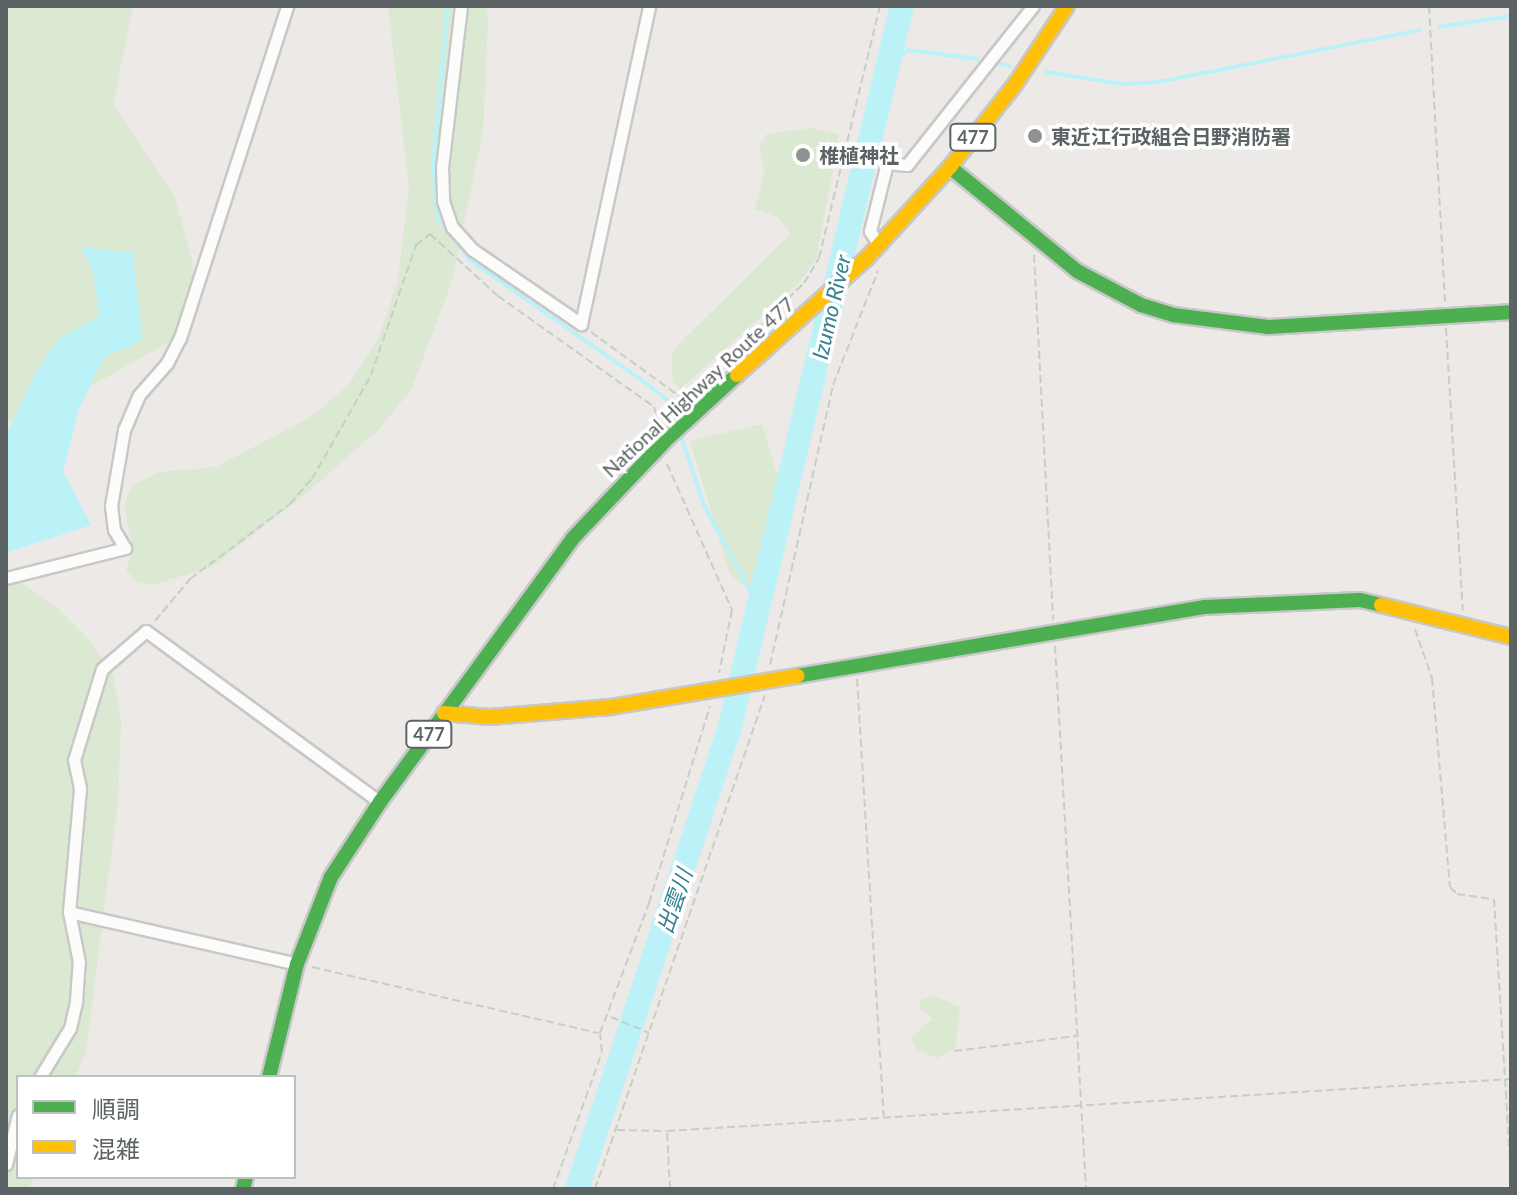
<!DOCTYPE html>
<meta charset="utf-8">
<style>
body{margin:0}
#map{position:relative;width:1517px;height:1195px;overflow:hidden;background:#ece9e7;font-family:Lato,"Noto Sans JP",sans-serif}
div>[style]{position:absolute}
.green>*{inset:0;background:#dbe8d2}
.water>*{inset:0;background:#baf2f8}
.stream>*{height:4px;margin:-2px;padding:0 2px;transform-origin:2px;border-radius:2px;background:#baf2f8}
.river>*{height:24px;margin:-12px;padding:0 12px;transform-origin:12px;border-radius:12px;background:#baf2f8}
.path>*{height:2px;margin-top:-1px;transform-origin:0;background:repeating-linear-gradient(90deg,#c8cdc8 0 8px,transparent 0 12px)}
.roads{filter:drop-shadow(2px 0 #c8c8c8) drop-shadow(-2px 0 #c8c8c8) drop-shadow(0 2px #c8c8c8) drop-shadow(0 -2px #c8c8c8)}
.street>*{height:11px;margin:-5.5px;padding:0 5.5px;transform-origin:5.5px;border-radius:5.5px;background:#fcfcfb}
.fast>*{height:14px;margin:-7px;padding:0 7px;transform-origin:7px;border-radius:7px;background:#4caf50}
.slow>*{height:14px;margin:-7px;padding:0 7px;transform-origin:7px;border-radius:7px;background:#ffc107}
.dots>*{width:22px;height:22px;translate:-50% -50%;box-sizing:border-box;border:4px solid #fff;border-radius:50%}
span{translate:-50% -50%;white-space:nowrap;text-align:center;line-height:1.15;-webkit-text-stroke:7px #fff;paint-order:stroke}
.shield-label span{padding:2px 6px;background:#fff;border:2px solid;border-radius:6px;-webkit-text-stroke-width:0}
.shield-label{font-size:18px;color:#5c6365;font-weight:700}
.poi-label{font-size:20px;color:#5c6365;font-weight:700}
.left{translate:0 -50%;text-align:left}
.street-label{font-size:20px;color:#5c6365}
.water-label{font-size:22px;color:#338091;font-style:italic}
.frame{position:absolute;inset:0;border:8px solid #5c6365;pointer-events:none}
.legend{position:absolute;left:16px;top:1075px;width:280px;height:104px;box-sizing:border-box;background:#fff;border:2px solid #bec1c1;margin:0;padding:10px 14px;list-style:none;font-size:24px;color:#5c6365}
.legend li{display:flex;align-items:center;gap:16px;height:40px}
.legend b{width:40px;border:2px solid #bec1c1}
</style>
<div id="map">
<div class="green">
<i style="clip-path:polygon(6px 6px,133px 6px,113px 104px,175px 198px,192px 260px,195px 304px,194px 318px,169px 342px,98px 382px,6px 423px)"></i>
<i style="clip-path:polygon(388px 6px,486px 6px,488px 17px,483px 132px,451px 284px,411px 390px,379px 429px,309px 491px,210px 568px,151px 585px,135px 581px,126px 570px,133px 550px,124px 504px,132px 485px,160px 472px,216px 467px,309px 418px,348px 386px,379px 337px,398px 280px,409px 187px)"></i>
<i style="clip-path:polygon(811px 128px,839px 134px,816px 260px,797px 285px,680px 389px,673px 382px,671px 357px,680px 343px,791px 233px,777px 217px,755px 209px,765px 172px,759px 146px,767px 134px)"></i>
<i style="clip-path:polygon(762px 424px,778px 478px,754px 594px,730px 574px,690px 441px)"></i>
<i style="clip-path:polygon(6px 571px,57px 608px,88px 639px,113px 675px,121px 722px,118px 801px,86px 1052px,76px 1077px,18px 1077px,18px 1177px,34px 1177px,29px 1189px,6px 1189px)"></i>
<i style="clip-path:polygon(934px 996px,960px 1007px,955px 1049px,937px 1058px,917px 1050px,911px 1037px,933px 1019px,920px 1008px,920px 1000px)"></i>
</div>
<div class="water">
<i style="clip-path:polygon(80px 247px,133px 253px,142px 341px,104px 357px,79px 409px,63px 471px,91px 525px,6px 553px,6px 436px,35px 374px,60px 338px,100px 316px,92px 268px)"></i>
</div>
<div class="stream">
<i style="left:448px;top:6px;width:160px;rotate:95.4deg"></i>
<i style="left:433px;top:165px;width:52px;rotate:84.5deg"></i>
<i style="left:438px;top:217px;width:54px;rotate:53.3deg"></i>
<i style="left:470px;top:260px;width:220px;rotate:35deg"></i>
<i style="left:650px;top:386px;width:23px;rotate:40deg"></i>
<i style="left:668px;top:401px;width:20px;rotate:70deg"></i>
<i style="left:1439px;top:27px;width:73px;rotate:-8.7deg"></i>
<i style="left:997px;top:63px;width:13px;rotate:13deg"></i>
<i style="left:889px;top:64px;width:24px;rotate:-36deg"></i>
<i style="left:908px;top:50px;width:70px;rotate:7.4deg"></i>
<i style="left:1046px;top:72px;width:78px;rotate:8.9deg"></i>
<i style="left:1123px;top:84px;width:35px;rotate:-3deg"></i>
<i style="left:1158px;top:82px;width:267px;rotate:-11.2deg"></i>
<i style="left:681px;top:436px;width:73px;rotate:71.6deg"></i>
<i style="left:704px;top:505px;width:118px;rotate:61.7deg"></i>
</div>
<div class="river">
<i style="left:577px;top:1189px;width:484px;rotate:-71.7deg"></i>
<i style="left:729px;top:730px;width:744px;rotate:-76.56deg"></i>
</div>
<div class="path">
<i style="left:1429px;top:6px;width:296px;rotate:86.9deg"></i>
<i style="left:837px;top:152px;width:38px;rotate:12deg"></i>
<i style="left:1034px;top:255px;width:365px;rotate:87deg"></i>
<i style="left:762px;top:324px;width:59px;rotate:-44.3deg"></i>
<i style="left:804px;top:283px;width:29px;rotate:-59deg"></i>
<i style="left:819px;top:258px;width:259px;rotate:-76.4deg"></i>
<i style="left:1446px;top:328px;width:283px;rotate:86.6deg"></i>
<i style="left:591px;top:332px;width:109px;rotate:36deg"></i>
<i style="left:679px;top:396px;width:17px;rotate:-25deg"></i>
<i style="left:694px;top:389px;width:94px;rotate:-43.7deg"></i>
<i style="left:762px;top:324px;width:6px;rotate:45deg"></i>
<i style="left:667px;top:464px;width:160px;rotate:66deg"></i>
<i style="left:732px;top:610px;width:64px;rotate:101.7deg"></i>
<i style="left:155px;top:621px;width:55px;rotate:-50.2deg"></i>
<i style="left:190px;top:579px;width:125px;rotate:-36.9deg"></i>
<i style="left:290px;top:504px;width:33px;rotate:-49deg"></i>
<i style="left:312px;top:479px;width:120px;rotate:-60.4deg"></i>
<i style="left:371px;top:375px;width:138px;rotate:-70.9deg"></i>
<i style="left:416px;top:245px;width:18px;rotate:-38deg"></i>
<i style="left:430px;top:234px;width:92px;rotate:42.4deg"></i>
<i style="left:498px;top:296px;width:191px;rotate:35.4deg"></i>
<i style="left:654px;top:407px;width:17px;rotate:73deg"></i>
<i style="left:1415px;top:629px;width:52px;rotate:70.9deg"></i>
<i style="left:1432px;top:678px;width:210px;rotate:85.1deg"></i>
<i style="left:1450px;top:887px;width:10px;rotate:45deg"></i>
<i style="left:1457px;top:894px;width:37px;rotate:8deg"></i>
<i style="left:1494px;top:899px;width:282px;rotate:86.5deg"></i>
<i style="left:1055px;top:646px;width:544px;rotate:86.73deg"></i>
<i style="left:770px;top:665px;width:287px;rotate:-77.3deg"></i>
<i style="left:833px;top:385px;width:123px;rotate:-68.5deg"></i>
<i style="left:857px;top:679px;width:438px;rotate:86.5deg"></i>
<i style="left:312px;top:967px;width:294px;rotate:13deg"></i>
<i style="left:611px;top:1017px;width:41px;rotate:22.8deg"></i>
<i style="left:600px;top:1033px;width:139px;rotate:-69.3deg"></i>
<i style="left:649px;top:903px;width:206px;rotate:-72.8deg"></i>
<i style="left:954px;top:1051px;width:123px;rotate:-7deg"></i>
<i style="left:617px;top:1130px;width:49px;rotate:1.2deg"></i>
<i style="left:553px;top:1189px;width:145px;rotate:-70.3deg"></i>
<i style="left:602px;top:1052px;width:18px;rotate:-96deg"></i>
<i style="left:595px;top:1189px;width:522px;rotate:-71.01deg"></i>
<i style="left:670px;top:1189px;width:58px;rotate:-93deg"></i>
<i style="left:667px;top:1131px;width:846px;rotate:-3.53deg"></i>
</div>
<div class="roads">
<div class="street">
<i style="left:461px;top:6px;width:162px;rotate:96.7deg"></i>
<i style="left:442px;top:167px;width:34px;rotate:88deg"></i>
<i style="left:443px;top:201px;width:28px;rotate:71deg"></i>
<i style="left:452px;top:227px;width:31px;rotate:48deg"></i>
<i style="left:473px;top:250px;width:131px;rotate:34.4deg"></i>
<i style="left:581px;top:324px;width:325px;rotate:-77.9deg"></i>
<i style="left:879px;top:245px;width:17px;rotate:-123deg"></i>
<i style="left:870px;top:231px;width:70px;rotate:-76deg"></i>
<i style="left:887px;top:163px;width:20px;rotate:6deg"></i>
<i style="left:907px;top:165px;width:203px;rotate:-51.6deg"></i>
<i style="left:6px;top:578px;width:123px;rotate:-14.1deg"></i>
<i style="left:125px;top:548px;width:21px;rotate:-121deg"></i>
<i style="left:114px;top:530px;width:24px;rotate:-97deg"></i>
<i style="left:111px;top:506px;width:77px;rotate:-80.3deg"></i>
<i style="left:124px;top:430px;width:38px;rotate:-67deg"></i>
<i style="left:139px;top:395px;width:43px;rotate:-48.8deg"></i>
<i style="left:167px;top:363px;width:28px;rotate:-63deg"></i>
<i style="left:180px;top:338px;width:349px;rotate:-72.1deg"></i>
<i style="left:69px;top:912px;width:234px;rotate:12.8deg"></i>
<i style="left:40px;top:1077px;width:57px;rotate:-58.5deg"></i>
<i style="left:70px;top:1028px;width:28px;rotate:-77deg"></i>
<i style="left:76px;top:1001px;width:39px;rotate:-86deg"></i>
<i style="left:79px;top:962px;width:51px;rotate:-101.3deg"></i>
<i style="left:69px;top:912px;width:124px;rotate:-84.9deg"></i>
<i style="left:80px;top:788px;width:29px;rotate:-102deg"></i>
<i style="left:74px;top:760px;width:95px;rotate:-72.9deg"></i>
<i style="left:102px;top:669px;width:58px;rotate:-40.8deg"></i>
<i style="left:146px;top:631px;width:290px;rotate:36.2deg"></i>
<i style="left:6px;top:1164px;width:50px;rotate:-76.2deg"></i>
</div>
<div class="fast">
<i style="left:950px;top:167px;width:164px;rotate:39.3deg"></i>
<i style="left:1077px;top:271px;width:72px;rotate:28deg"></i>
<i style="left:1141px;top:305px;width:34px;rotate:17deg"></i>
<i style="left:1173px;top:315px;width:96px;rotate:7.2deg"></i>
<i style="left:1268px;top:327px;width:243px;rotate:-3.5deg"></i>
<i style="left:797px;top:676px;width:413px;rotate:-9.6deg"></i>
<i style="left:1204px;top:607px;width:156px;rotate:-2.6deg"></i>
<i style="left:1360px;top:600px;width:22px;rotate:13deg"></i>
<i style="left:269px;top:1077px;width:116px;rotate:-76.1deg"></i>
<i style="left:297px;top:964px;width:93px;rotate:-68.7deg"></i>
<i style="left:331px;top:877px;width:90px;rotate:-56.8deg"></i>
<i style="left:380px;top:802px;width:327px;rotate:-53.8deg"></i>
<i style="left:573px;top:538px;width:139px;rotate:-46.5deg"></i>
<i style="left:669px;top:437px;width:92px;rotate:-42.4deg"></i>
<i style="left:243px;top:1189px;width:12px;rotate:-76deg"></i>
</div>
<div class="slow">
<i style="left:737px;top:375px;width:173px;rotate:-42deg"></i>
<i style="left:866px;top:259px;width:125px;rotate:-47.6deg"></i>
<i style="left:950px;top:167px;width:107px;rotate:-51.8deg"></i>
<i style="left:1016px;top:83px;width:92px;rotate:-56.5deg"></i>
<i style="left:1381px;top:605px;width:134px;rotate:13.8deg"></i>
<i style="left:444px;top:713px;width:46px;rotate:5deg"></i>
<i style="left:490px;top:717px;width:121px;rotate:-4.7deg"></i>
<i style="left:611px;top:707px;width:189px;rotate:-9.5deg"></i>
</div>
</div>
<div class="dots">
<i style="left:1035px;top:136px;background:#8e9292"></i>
<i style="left:803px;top:155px;background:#8e9292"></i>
</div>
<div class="shield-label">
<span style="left:973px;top:137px">477</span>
<span style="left:429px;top:734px">477</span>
</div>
<div class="poi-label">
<span class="left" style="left:1051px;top:136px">東近江行政組合日野消防署</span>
<span class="left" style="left:819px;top:155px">椎植神社</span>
</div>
<div class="street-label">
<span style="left:698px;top:387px;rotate:-43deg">National Highway Route 477</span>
</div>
<div class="water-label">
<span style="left:831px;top:307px;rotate:-77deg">Izumo River</span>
<span style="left:674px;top:901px;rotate:-71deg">出雲川</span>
</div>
<div class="frame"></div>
<ul class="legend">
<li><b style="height:10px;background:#4caf50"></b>順調</li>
<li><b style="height:10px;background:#ffc107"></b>混雑</li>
</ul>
</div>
